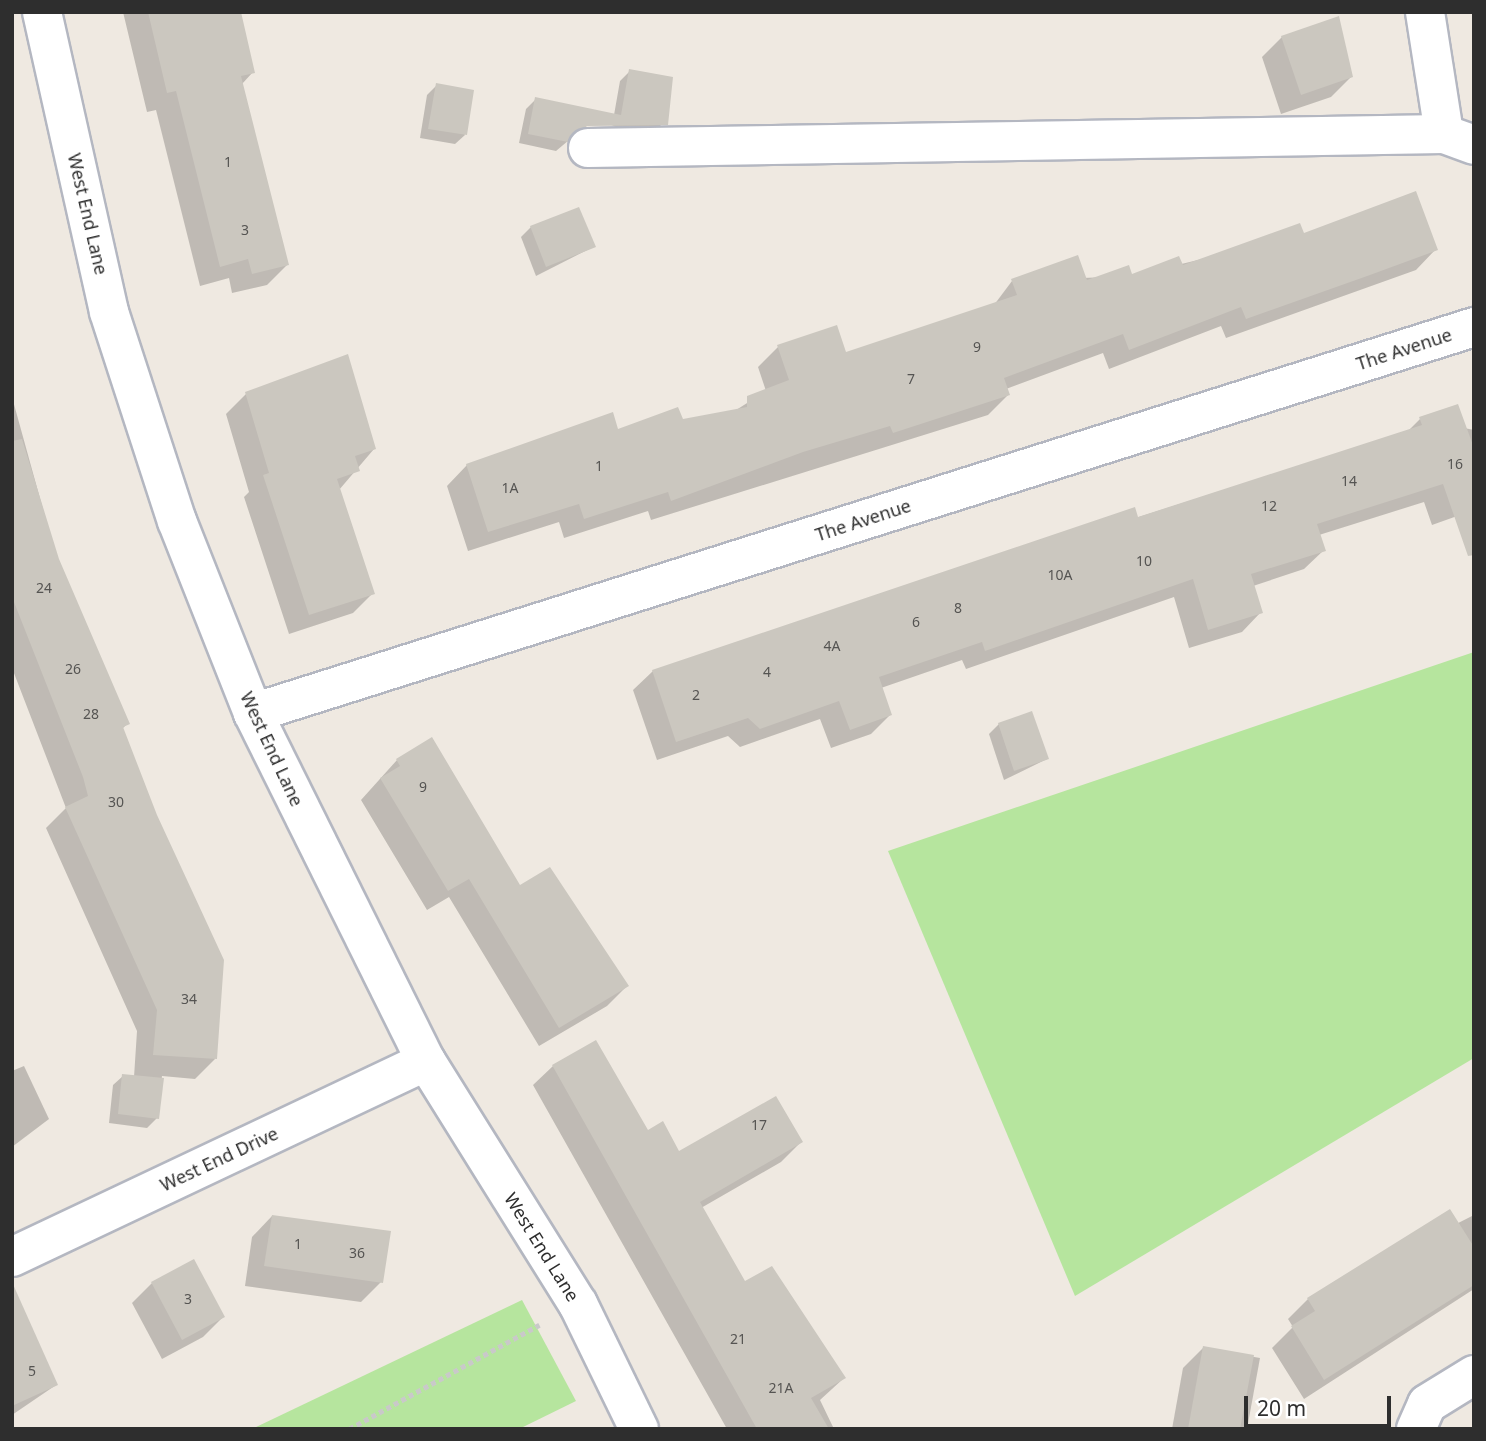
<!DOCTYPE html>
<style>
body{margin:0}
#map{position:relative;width:1486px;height:1441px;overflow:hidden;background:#efe9e1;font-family:"Noto Sans",sans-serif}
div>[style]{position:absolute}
.green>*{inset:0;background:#b6e59e}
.shadow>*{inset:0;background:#0003}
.building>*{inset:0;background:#cbc7bf}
.path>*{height:4.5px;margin-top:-2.25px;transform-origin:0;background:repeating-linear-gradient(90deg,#c9c9c9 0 5px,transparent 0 8.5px)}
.roads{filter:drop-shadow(2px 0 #b4b7c1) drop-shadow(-2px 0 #b4b7c1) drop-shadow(0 2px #b4b7c1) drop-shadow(0 -2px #b4b7c1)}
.minor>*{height:38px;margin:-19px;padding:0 19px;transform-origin:19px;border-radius:19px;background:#fff}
span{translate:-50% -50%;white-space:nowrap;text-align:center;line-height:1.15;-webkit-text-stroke:6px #fff;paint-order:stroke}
.number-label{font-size:14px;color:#555452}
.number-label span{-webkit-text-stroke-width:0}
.street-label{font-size:18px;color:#2e2e2e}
.frame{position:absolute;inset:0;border:14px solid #2e2e2e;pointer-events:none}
.scale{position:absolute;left:1244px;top:1396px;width:147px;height:32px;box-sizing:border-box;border:4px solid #2e2e2e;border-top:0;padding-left:9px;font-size:21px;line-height:24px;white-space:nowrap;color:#2e2e2e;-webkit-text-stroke:5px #fff;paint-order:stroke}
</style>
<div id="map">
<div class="green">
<i style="clip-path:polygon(1474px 652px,1474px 1058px,1075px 1296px,888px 851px)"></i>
<i style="clip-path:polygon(522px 1300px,576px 1401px,519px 1429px,252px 1429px)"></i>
</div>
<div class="shadow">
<i style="clip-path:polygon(123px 12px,239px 12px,253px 72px,242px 84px,287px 265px,267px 285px,232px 293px,229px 278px,200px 286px,156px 110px,147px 112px)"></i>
<i style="clip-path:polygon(1282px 37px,1351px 77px,1331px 97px,1281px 114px,1262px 57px)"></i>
<i style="clip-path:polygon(evenodd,630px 71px,663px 123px,653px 133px,575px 135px,556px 151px,519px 143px,526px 109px,536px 99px,614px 115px,620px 81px,630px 71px,609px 124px,616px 127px,578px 128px,578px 125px,609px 124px)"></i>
<i style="clip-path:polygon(437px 85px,465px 135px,455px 144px,420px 138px,427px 95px)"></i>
<i style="clip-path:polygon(531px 227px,593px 247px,536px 276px,521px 237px)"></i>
<i style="clip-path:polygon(1303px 235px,1436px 249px,1416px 270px,1226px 338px,1221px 326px,1109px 369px,1103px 353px,1006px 389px,1008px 395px,988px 415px,651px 520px,648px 511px,564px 538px,559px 522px,468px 551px,447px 486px,467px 465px,733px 412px,766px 391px,758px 367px,778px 347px,836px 327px,845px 354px,994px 305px,1012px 281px,1131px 276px)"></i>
<i style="clip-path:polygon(246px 394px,374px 449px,339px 490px,373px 593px,353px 613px,289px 634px,244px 497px,249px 492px,226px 414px)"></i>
<i style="clip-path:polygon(12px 397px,57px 560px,127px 724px,122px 729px,215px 1059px,195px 1079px,162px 1076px,157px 1118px,147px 1128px,109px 1123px,113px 1085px,123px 1076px,134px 1077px,137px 1031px,46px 828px,66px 808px,12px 668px)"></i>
<i style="clip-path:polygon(1420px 419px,1474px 430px,1474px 510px,1432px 525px,1424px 502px,1319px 535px,1324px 550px,1304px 569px,1253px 586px,1261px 612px,1242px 632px,1189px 648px,1174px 597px,966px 669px,962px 660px,881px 688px,890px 715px,871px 734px,831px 748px,820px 719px,740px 747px,728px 736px,657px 760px,633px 690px,653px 671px,1407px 432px)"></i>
<i style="clip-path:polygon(999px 724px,1047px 759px,1004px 780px,989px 734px)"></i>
<i style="clip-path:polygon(397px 760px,519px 887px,627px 986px,607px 1006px,539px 1046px,449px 897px,427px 910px,361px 800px)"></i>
<i style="clip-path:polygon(24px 1066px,49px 1119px,12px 1147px,12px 1071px)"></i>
<i style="clip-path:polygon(553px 1066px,678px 1154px,801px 1142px,781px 1162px,701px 1208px,744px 1284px,844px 1378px,820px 1400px,834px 1429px,727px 1429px,533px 1085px)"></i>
<i style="clip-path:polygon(1474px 1215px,1474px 1289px,1304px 1399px,1272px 1348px,1293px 1327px,1288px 1319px,1308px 1299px)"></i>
<i style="clip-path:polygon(272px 1216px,381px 1282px,361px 1302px,245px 1286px,252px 1237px)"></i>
<i style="clip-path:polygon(152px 1283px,223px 1317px,203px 1337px,162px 1359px,132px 1303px)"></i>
<i style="clip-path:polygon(1203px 1348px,1260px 1358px,1247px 1429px,1172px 1429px,1183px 1368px)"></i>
<i style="clip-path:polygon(12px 1359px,56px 1385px,12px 1415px)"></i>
</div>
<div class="building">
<i style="clip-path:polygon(148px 12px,241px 12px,255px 73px,241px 76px,289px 265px,252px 274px,248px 259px,220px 267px,176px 91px,167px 93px)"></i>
<i style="clip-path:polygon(1339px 16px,1353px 77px,1301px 95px,1281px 36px)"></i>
<i style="clip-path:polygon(629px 69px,673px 77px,668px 125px,587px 126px,568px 142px,528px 134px,535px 97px,621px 115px)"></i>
<i style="clip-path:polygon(436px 83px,474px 90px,467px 135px,428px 129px)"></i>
<i style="clip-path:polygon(1416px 191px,1438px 250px,1370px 275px,1246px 319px,1241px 307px,1129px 350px,1123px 334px,1004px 378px,1010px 395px,893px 433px,890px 426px,803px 452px,671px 501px,668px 492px,584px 519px,579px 504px,488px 532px,466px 464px,613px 412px,618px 429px,678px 407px,683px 419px,747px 407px,747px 396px,789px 380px,777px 345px,837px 325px,846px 352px,1017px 295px,1011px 279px,1078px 255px,1087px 280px,1129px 265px,1132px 274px,1179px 256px,1183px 265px,1300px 223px,1304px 233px)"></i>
<i style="clip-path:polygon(579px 207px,596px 247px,546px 267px,530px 226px)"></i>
<i style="clip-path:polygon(348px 354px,376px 449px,355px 456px,360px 471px,337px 479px,375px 594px,309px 615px,263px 475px,269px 473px,245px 392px)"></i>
<i style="clip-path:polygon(1458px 404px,1474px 448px,1474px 555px,1468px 556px,1443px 484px,1317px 524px,1326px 551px,1251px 574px,1263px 613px,1208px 630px,1193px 579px,985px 651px,982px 642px,879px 677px,892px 715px,850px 730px,839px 701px,760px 729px,748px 718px,676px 742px,652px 670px,1135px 507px,1138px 517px,1422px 425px,1419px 417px)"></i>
<i style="clip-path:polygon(22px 439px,59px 559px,130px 724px,123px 727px,157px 815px,224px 960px,217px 1059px,153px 1055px,157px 1010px,65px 807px,88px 796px,83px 777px,12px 597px,12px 441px)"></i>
<i style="clip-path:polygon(1032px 711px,1049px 759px,1014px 771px,998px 723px)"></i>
<i style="clip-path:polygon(432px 737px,520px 885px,550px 867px,629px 986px,559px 1028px,469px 879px,448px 891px,380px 778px,400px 766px,396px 759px)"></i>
<i style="clip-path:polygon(596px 1040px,648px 1130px,663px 1121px,679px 1151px,776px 1096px,803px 1142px,700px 1202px,745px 1281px,772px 1266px,846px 1378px,811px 1398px,829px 1429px,757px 1429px,552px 1065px)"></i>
<i style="clip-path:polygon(122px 1074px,164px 1078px,159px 1119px,118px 1114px)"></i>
<i style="clip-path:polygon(1450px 1209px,1474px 1247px,1474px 1285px,1324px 1380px,1291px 1326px,1315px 1311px,1307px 1298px)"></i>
<i style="clip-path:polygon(272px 1215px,391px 1231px,383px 1283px,264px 1266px)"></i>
<i style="clip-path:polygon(194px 1259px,225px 1317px,182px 1340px,151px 1282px)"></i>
<i style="clip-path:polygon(12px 1282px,58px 1385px,12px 1406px)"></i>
<i style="clip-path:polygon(1203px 1346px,1254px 1355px,1240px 1429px,1188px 1429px)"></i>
</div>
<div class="path">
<i style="left:349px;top:1429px;width:217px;rotate:-28.7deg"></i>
</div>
<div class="roads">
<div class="minor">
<i style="left:42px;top:12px;width:307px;rotate:77.4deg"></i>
<i style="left:109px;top:312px;width:220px;rotate:72deg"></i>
<i style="left:177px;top:521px;width:206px;rotate:68.4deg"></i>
<i style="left:253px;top:713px;width:389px;rotate:63.6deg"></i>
<i style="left:426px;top:1061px;width:287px;rotate:58deg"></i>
<i style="left:578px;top:1304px;width:139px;rotate:64deg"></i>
<i style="left:1425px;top:12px;width:123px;rotate:81.1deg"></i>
<i style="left:588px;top:148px;width:856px;rotate:-0.94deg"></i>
<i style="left:1444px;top:134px;width:32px;rotate:20deg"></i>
<i style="left:253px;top:713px;width:1281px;rotate:-17.54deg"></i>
<i style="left:12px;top:1257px;width:458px;rotate:-25.3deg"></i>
<i style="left:1416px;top:1429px;width:27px;rotate:-66deg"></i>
<i style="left:1427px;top:1404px;width:55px;rotate:-31.7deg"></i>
</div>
</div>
<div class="number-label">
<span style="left:228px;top:162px">1</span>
<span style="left:245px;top:230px">3</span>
<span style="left:977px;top:347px">9</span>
<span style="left:911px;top:379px">7</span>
<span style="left:1455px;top:464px">16</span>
<span style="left:599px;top:466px">1</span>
<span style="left:1349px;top:481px">14</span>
<span style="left:510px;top:488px">1A</span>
<span style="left:1269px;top:506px">12</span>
<span style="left:1144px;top:561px">10</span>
<span style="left:1060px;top:575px">10A</span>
<span style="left:44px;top:588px">24</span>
<span style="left:958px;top:608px">8</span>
<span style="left:916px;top:622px">6</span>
<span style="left:832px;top:646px">4A</span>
<span style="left:73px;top:669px">26</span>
<span style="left:767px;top:672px">4</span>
<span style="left:696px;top:695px">2</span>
<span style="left:91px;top:714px">28</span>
<span style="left:423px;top:787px">9</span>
<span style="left:116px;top:802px">30</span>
<span style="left:189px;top:999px">34</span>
<span style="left:759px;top:1125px">17</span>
<span style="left:298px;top:1244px">1</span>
<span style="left:357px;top:1253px">36</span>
<span style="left:188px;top:1299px">3</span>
<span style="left:738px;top:1339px">21</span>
<span style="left:32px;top:1371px">5</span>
<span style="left:781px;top:1388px">21A</span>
</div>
<div class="street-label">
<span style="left:88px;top:214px;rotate:77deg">West End Lane</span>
<span style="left:1404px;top:349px;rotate:-18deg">The Avenue</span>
<span style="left:863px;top:520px;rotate:-18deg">The Avenue</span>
<span style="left:272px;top:749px;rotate:65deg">West End Lane</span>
<span style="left:219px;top:1159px;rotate:-25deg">West End Drive</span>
<span style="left:542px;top:1247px;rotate:58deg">West End Lane</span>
</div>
<div class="frame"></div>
<div class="scale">20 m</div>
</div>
